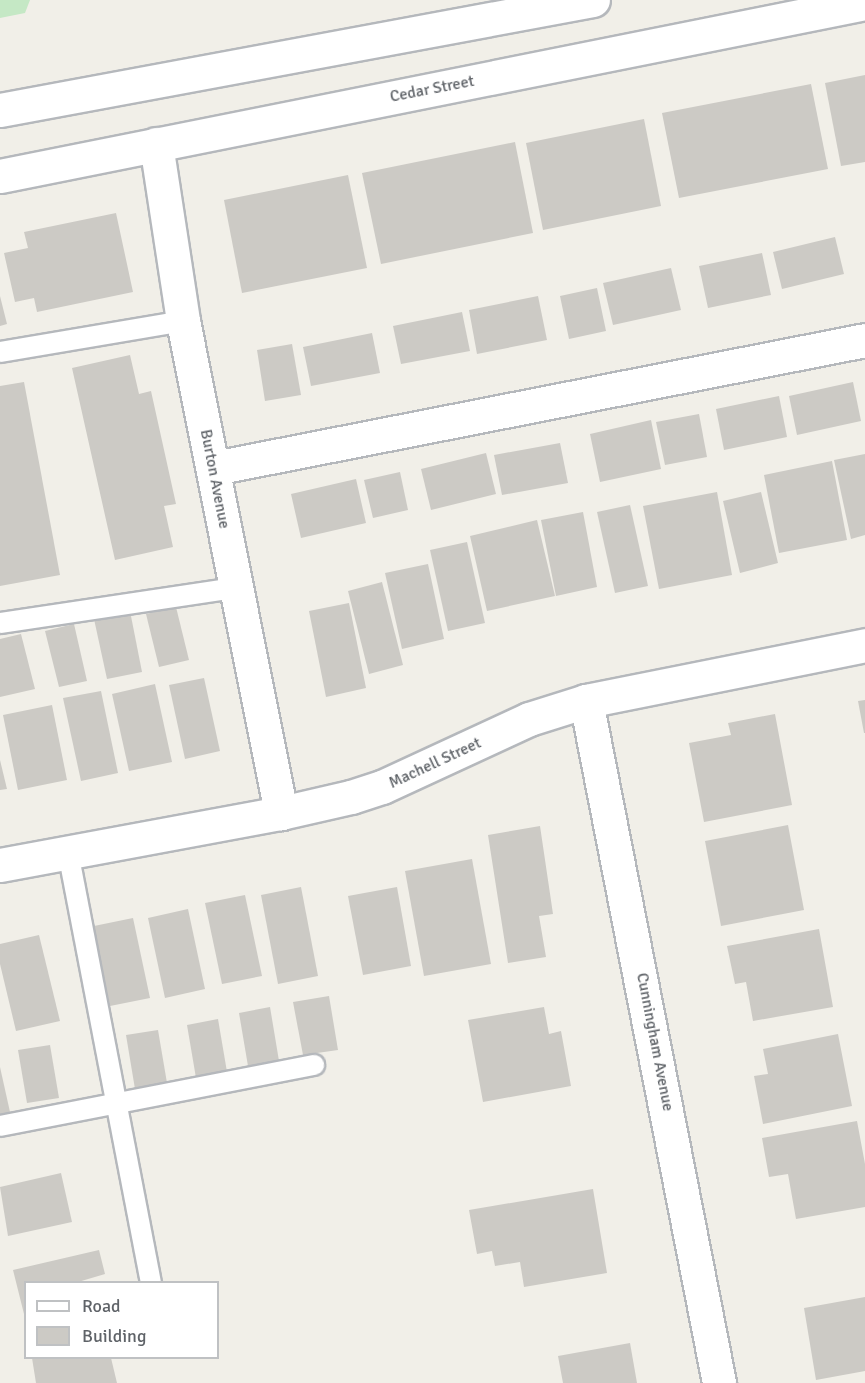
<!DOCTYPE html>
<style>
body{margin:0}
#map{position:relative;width:865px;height:1383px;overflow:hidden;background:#f1efe8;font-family:Signika,sans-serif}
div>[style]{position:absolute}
.green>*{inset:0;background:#c5e8c5}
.building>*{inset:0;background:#cccac5}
.roads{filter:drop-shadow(2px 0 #b5b8bc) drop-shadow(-2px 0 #b5b8bc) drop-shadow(0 2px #b5b8bc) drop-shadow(0 -2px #b5b8bc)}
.service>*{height:20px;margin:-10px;padding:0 10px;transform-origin:10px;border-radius:10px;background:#fff}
.minor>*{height:33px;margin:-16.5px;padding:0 16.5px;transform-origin:16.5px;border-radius:16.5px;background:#fff}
.secondary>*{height:33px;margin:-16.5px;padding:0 16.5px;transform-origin:16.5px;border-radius:16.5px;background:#fff}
span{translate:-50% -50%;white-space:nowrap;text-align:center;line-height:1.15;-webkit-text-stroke:4.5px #fff;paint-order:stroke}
.street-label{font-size:16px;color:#5f6368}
.legend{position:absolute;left:24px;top:1281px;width:195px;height:78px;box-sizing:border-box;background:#fff;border:2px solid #bfc1c3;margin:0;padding:8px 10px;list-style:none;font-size:18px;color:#5f6368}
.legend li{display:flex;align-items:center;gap:12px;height:30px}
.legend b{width:30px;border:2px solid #bfc1c3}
</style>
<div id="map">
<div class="green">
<i style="clip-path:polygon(0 0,30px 0,25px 13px,0 18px)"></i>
</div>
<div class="building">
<i style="clip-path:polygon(865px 75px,865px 162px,841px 166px,825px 83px)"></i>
<i style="clip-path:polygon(811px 84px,828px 169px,679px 198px,662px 113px)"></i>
<i style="clip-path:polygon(644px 119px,661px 206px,543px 230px,526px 143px)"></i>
<i style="clip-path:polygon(515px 142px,533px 233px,381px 264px,362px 173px)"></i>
<i style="clip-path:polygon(348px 175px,367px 268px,242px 293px,224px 200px)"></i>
<i style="clip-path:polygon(116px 213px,133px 292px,37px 312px,34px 298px,15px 302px,4px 253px,28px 248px,24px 232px)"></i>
<i style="clip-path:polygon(835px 237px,844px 274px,782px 289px,773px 252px)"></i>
<i style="clip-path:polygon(762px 253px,771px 295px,708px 308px,699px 266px)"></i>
<i style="clip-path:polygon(671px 268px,681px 310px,613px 325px,603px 283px)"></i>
<i style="clip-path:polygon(597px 288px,606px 331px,569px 339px,560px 296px)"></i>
<i style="clip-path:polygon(0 296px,7px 324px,0 326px)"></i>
<i style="clip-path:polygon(538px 296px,547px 340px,477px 354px,469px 310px)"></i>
<i style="clip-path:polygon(462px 312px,470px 351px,401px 364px,393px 326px)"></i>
<i style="clip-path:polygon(372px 333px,380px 373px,311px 386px,303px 347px)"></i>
<i style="clip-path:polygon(292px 344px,301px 395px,265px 401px,257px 350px)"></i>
<i style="clip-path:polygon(130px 355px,139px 394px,151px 391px,176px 504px,164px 506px,173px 547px,115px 560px,72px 368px)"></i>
<i style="clip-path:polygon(24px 382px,60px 575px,0 586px,0 386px)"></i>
<i style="clip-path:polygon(853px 382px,861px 421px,797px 435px,789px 396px)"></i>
<i style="clip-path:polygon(779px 396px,787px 437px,724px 450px,716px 409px)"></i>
<i style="clip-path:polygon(699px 414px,707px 457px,665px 465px,656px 422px)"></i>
<i style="clip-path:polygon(651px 420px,661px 469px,600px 482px,590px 434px)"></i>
<i style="clip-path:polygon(560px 443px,568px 483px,502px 495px,494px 455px)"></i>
<i style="clip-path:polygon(486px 453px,496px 494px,431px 510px,421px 469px)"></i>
<i style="clip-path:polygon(865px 454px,865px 535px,851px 539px,834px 460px)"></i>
<i style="clip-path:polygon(832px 461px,847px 540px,779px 553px,764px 475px)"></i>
<i style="clip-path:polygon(400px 472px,408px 510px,373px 518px,364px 480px)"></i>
<i style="clip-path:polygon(356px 479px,366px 523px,301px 538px,291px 494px)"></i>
<i style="clip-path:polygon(717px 492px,732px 575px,659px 589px,643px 506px)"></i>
<i style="clip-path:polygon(761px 492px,778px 563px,740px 573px,723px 501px)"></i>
<i style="clip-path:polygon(630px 505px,648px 586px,615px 593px,597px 512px)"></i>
<i style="clip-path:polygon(583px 512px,597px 587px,556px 596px,541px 520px)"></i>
<i style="clip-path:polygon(537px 520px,555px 596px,487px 611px,470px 536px)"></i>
<i style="clip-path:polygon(467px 542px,485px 623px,448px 631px,430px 550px)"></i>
<i style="clip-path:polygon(428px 564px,444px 639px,402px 649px,385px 573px)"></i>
<i style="clip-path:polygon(382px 582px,403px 665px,369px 674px,348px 591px)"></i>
<i style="clip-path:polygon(349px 603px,366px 688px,326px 697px,309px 611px)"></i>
<i style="clip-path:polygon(176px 607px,189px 660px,159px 667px,146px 614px)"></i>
<i style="clip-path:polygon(130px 611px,142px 672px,107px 679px,94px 619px)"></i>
<i style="clip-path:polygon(74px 624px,87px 681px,59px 687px,45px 631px)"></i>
<i style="clip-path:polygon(21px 634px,35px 689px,0 697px,0 639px)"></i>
<i style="clip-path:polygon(204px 678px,220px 751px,185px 759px,169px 685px)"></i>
<i style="clip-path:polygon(155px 684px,172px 762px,129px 771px,112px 694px)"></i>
<i style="clip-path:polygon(101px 691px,118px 773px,81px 781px,63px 698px)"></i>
<i style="clip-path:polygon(865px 700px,865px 733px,864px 733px,858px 701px)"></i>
<i style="clip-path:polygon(52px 705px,67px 780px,18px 790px,3px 715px)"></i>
<i style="clip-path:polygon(775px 714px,792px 805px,704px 822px,689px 743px,731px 735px,728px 723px)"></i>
<i style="clip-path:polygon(0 760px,7px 789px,0 790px)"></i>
<i style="clip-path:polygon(788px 825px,804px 910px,721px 926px,705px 841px)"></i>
<i style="clip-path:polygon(540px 826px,553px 914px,539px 916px,546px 957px,508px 963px,488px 835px)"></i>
<i style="clip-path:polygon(472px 859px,491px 964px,424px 976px,405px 871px)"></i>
<i style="clip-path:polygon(301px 887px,318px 976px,278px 984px,261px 895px)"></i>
<i style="clip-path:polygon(397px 887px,411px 966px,363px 975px,348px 896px)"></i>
<i style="clip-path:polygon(245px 895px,262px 976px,222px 984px,205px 903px)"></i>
<i style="clip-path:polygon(188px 909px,205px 989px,165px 998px,148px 918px)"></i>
<i style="clip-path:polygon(133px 918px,150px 998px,110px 1006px,94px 926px)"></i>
<i style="clip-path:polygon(819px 929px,833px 1007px,753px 1021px,746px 982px,735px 984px,727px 946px)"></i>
<i style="clip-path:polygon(39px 935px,60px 1021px,16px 1031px,0 964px,0 944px)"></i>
<i style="clip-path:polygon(329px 996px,338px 1050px,303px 1055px,293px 1002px)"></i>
<i style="clip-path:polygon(270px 1007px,279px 1061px,248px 1066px,239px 1013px)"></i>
<i style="clip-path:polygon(544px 1007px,549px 1034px,561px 1031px,571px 1086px,483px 1102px,468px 1020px)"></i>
<i style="clip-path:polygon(218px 1019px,227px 1072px,196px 1078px,187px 1025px)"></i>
<i style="clip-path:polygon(158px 1030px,167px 1083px,135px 1089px,126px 1035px)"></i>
<i style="clip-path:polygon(838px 1034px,852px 1106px,763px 1124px,754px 1076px,768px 1074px,763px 1049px)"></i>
<i style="clip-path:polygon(50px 1045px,59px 1098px,27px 1103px,18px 1050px)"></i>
<i style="clip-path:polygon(0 1067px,10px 1112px,0 1114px)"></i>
<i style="clip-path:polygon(857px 1121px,865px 1164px,865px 1207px,796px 1219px,788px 1174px,769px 1177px,762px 1138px)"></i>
<i style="clip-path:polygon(61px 1173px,72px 1222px,8px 1236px,0 1187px)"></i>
<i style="clip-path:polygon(593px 1189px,607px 1273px,524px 1287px,520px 1262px,495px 1266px,492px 1251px,477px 1254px,469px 1210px)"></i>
<i style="clip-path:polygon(99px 1250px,105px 1274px,78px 1282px,26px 1282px,25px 1318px,13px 1270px)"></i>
<i style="clip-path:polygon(865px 1297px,865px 1371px,816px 1380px,804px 1308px)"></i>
<i style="clip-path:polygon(630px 1343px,637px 1383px,563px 1383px,558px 1356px)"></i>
<i style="clip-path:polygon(32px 1358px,111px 1358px,117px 1383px,36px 1383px)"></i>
</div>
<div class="roads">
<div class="service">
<i style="left:0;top:352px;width:186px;rotate:-9.6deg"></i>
<i style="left:0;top:623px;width:238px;rotate:-8.5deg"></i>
<i style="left:68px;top:852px;width:438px;rotate:79.1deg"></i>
<i style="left:0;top:1126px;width:320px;rotate:-11deg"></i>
</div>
<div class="minor">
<i style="left:156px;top:144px;width:179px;rotate:81.3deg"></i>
<i style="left:183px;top:321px;width:502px;rotate:78.73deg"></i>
<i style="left:214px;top:468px;width:663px;rotate:-11.12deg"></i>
<i style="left:586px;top:701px;width:695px;rotate:78.96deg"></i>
<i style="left:0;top:865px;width:286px;rotate:-10.5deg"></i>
<i style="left:281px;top:813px;width:72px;rotate:-12.9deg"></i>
<i style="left:351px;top:797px;width:33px;rotate:-18deg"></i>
<i style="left:382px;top:787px;width:162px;rotate:-24.8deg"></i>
<i style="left:529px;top:719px;width:60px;rotate:-17.5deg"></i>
<i style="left:586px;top:701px;width:285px;rotate:-11.3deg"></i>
</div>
<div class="secondary">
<i style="left:0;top:110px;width:603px;rotate:-10.51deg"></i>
<i style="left:0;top:176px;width:882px;rotate:-11.31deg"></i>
</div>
</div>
<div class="street-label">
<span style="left:432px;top:89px;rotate:-11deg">Cedar Street</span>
<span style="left:215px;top:479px;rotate:79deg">Burton Avenue</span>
<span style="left:435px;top:763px;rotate:-25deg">Machell Street</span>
<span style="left:655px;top:1042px;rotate:79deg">Cunningham Avenue</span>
</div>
<ul class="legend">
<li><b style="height:8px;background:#fff"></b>Road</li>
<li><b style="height:16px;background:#cccac5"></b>Building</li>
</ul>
</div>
